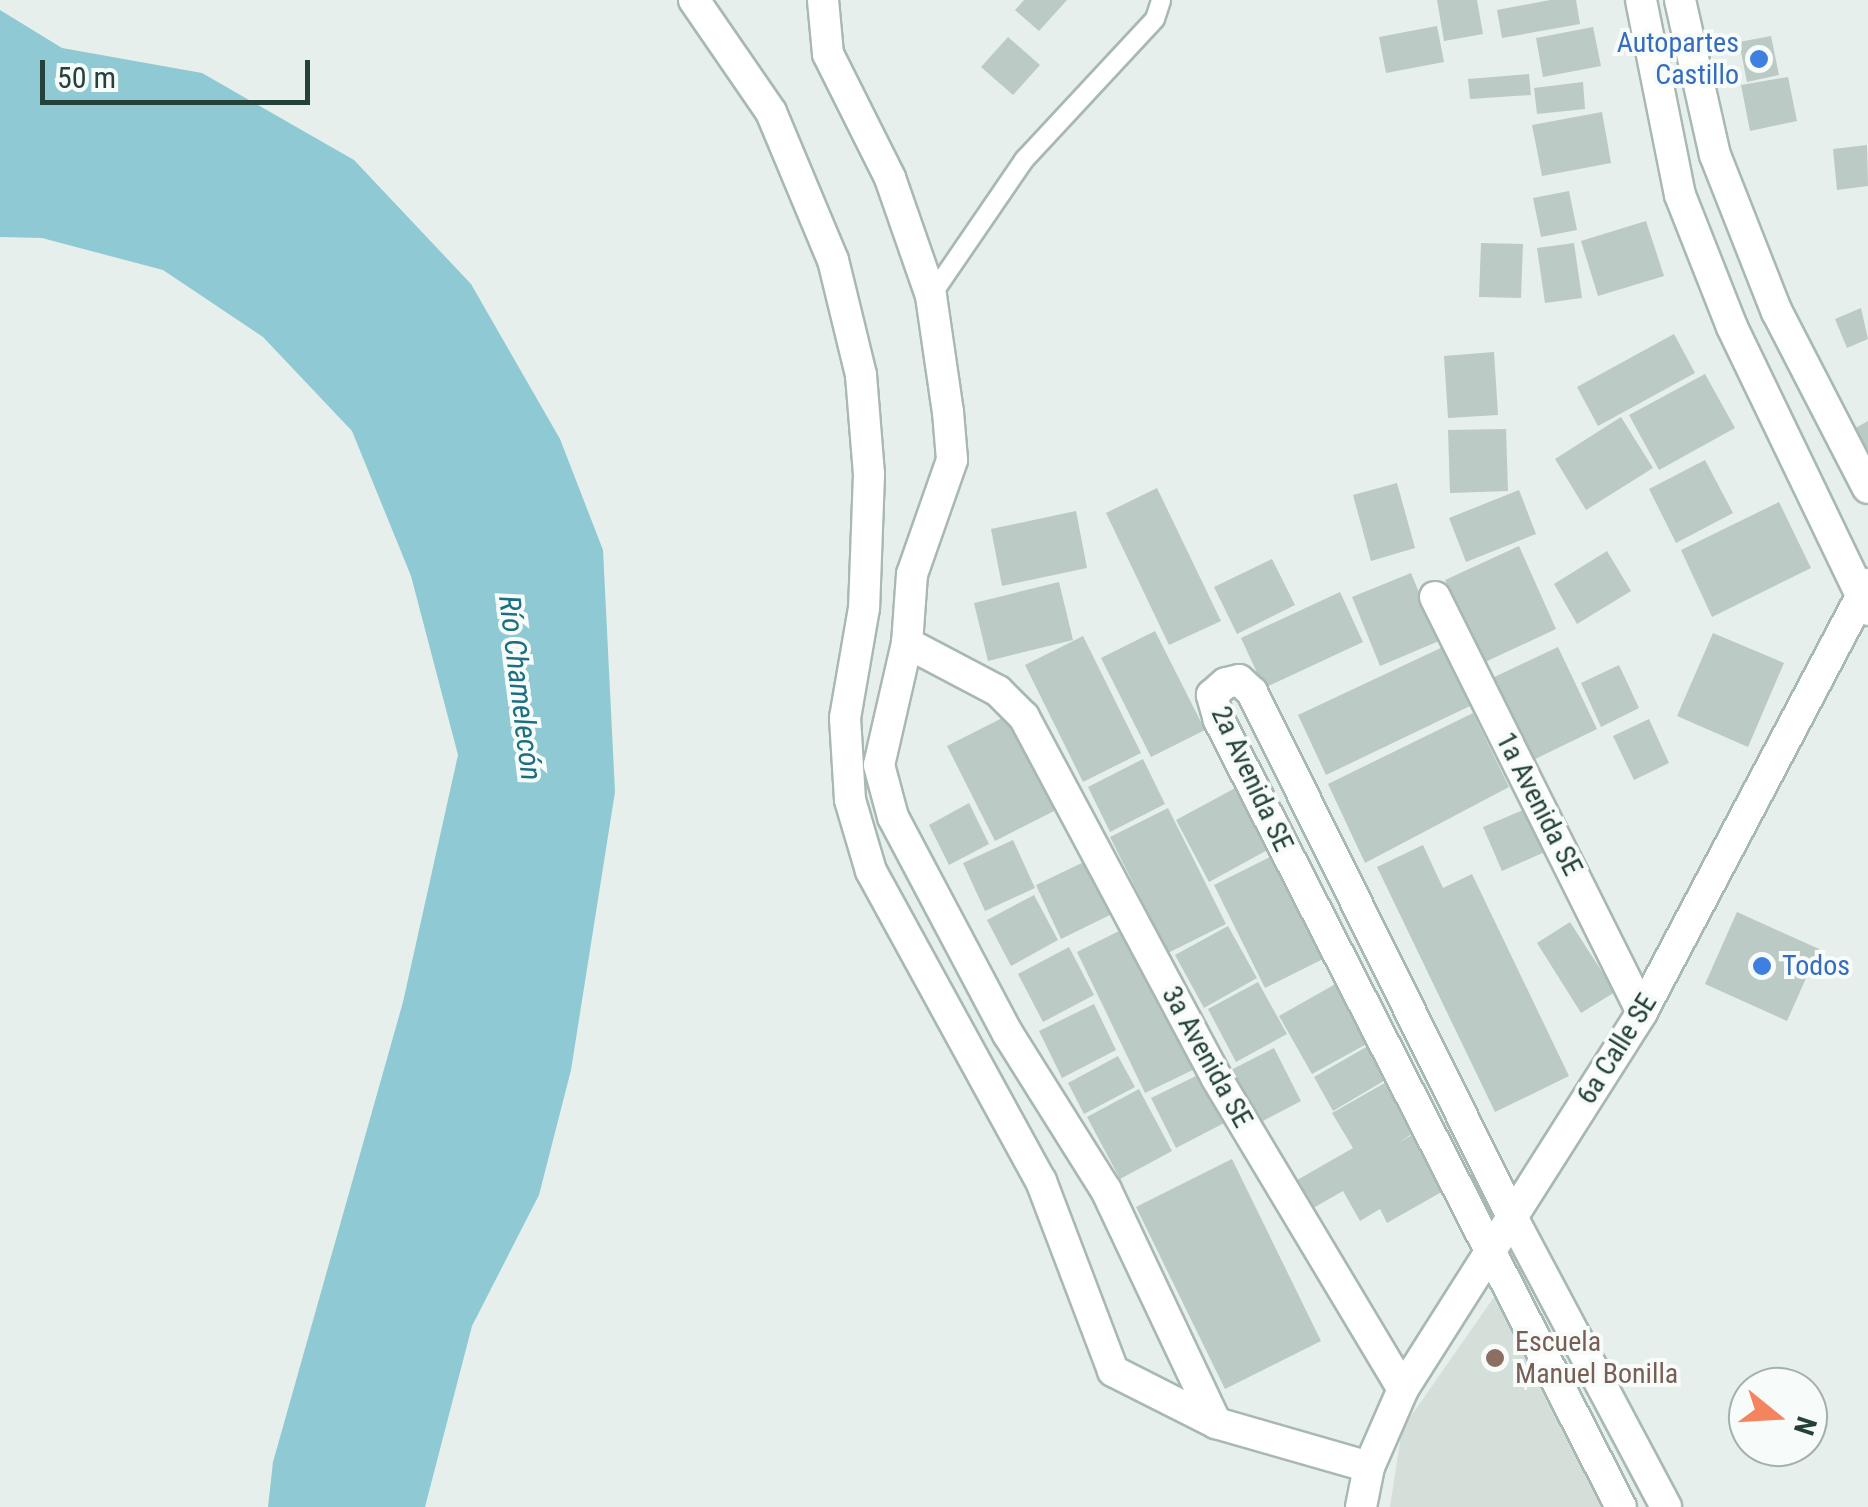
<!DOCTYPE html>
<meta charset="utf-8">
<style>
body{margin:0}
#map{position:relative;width:1868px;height:1507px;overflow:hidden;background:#e6efeb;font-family:"Roboto Condensed",sans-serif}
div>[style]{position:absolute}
.built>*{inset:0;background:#d4dfda}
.water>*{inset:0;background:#8ec9d4}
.building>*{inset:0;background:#bbcac4}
.roads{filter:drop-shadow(2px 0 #a8b8b2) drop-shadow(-2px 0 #a8b8b2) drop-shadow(0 2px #a8b8b2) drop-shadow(0 -2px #a8b8b2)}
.lane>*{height:18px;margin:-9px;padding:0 9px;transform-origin:9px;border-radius:9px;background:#fff}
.street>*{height:30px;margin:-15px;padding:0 15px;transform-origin:15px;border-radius:15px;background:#fff}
.secondary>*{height:30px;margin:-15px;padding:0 15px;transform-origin:15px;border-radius:15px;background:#fff}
.dots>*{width:28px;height:28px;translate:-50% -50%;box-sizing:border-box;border:5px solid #f7fbf9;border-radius:50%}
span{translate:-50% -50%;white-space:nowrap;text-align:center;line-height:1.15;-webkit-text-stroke:8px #f7fbf9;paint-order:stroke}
.shop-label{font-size:28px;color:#366cbe}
.right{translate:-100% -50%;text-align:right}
.left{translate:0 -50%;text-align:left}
.street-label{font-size:28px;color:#24423a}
.education-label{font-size:28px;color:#785e54}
.water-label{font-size:30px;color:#1c6f80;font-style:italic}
.north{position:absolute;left:1728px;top:1367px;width:100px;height:100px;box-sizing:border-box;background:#f7fbf9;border:2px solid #a3b1ad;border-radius:50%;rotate:108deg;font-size:28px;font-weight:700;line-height:40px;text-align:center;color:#24423a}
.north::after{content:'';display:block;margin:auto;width:35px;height:45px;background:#f4845f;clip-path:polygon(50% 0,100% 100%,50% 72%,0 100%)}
.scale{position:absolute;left:40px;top:60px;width:270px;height:45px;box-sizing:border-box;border:5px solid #24423a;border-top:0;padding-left:12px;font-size:30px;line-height:35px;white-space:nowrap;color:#24423a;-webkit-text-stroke:8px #f7fbf9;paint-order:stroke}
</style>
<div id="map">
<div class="built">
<i style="clip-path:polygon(1501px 1287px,1618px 1507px,1390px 1507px,1402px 1429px)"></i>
</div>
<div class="water">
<i style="clip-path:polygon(0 10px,62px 48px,202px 73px,354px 160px,471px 284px,560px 439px,603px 550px,615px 792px,571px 1070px,539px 1195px,472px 1326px,425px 1507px,268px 1507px,273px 1462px,403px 1002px,458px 755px,411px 576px,352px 431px,263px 337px,163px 270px,42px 238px,0 237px)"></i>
</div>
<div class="building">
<i style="clip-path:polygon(1024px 0,1067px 0,1039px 31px,1015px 10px)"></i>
<i style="clip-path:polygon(1437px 0,1477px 0,1483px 34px,1444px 41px)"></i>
<i style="clip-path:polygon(1550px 0,1576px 0,1580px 24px,1502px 38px,1497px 10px)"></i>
<i style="clip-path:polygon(1437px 26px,1444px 62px,1386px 73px,1379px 37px)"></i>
<i style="clip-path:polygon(1593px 27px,1601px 66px,1543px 77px,1536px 38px)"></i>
<i style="clip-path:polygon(1771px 36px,1779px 75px,1747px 82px,1739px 42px)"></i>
<i style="clip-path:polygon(1008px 37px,1040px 65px,1013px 95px,981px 67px)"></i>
<i style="clip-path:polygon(1529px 74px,1531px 95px,1470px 99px,1468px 79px)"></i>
<i style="clip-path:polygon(1788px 77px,1797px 121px,1750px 131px,1741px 85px)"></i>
<i style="clip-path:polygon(1583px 82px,1585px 109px,1537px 114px,1534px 88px)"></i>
<i style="clip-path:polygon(1602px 112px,1611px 163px,1542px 176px,1532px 125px)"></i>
<i style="clip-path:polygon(1867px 145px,1868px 186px,1837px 190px,1833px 149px)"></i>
<i style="clip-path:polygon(1569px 191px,1577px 230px,1541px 237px,1533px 198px)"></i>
<i style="clip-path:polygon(1646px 221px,1664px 276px,1598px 296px,1581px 241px)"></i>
<i style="clip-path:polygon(1481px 243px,1523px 244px,1521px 298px,1479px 297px)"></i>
<i style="clip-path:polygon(1574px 243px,1582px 298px,1545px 303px,1537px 248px)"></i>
<i style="clip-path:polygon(1861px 308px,1868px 339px,1847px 348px,1835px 319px)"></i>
<i style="clip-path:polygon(1674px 334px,1695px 373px,1598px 426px,1577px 387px)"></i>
<i style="clip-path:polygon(1494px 352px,1498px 415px,1448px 418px,1444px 356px)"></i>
<i style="clip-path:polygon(1705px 374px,1735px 428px,1659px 470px,1629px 415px)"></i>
<i style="clip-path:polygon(1621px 417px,1653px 468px,1586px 510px,1555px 459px)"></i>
<i style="clip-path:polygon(1868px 421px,1868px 449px,1861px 453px,1850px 431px)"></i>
<i style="clip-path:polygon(1506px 429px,1508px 491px,1450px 493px,1448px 430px)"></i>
<i style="clip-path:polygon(1705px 460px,1733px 513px,1676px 543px,1649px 489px)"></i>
<i style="clip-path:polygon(1397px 483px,1415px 548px,1371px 561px,1353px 495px)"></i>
<i style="clip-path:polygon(1157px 488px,1221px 621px,1169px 645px,1106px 513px)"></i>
<i style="clip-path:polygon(1519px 490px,1536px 534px,1466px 562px,1449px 518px)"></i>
<i style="clip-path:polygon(1779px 502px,1811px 568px,1712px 617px,1681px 550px)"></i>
<i style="clip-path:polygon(1076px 511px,1087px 568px,1002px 586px,991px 529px)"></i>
<i style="clip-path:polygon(1519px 546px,1556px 629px,1483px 663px,1445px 580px)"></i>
<i style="clip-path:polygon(1607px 551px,1631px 591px,1577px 624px,1554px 584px)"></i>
<i style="clip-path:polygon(1272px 559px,1295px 605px,1237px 634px,1214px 587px)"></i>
<i style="clip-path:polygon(1411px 573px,1439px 641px,1380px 666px,1352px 597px)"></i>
<i style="clip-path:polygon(1059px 582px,1073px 640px,988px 661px,974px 603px)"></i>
<i style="clip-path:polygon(1340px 592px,1363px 642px,1264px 688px,1241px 638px)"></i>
<i style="clip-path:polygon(1155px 631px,1205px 730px,1151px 757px,1101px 658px)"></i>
<i style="clip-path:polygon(1713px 633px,1784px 663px,1748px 747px,1677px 716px)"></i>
<i style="clip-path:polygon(1083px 636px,1141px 753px,1083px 782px,1025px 665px)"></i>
<i style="clip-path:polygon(1445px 646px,1472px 705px,1326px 775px,1298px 715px)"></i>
<i style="clip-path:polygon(1558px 647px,1597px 729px,1525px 764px,1486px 681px)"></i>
<i style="clip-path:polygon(1619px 665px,1639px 708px,1601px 727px,1581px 683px)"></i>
<i style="clip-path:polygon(1012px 713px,1060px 808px,995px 841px,947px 746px)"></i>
<i style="clip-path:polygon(1473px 713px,1509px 787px,1365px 863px,1328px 784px)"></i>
<i style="clip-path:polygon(1649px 719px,1669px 763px,1634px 780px,1613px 736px)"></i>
<i style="clip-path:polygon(1143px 759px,1165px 804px,1110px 832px,1088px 787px)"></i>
<i style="clip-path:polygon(1239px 786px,1271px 848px,1209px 882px,1176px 820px)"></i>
<i style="clip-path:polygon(969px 803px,989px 844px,949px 865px,929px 825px)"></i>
<i style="clip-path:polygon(1168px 808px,1226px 924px,1168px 953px,1110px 837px)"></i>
<i style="clip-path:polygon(1528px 808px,1547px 851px,1502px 871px,1483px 827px)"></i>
<i style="clip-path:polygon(1013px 840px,1035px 888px,985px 911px,963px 863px)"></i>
<i style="clip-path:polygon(1423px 845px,1443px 888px,1472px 874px,1569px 1076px,1495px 1112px,1377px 867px)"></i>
<i style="clip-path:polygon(1278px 853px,1329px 956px,1265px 988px,1214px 885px)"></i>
<i style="clip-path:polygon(1092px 858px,1118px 911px,1061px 939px,1036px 885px)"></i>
<i style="clip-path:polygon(1034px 895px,1058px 940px,1011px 966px,987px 920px)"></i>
<i style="clip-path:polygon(1737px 912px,1819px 949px,1787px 1021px,1705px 984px)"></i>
<i style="clip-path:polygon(1570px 922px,1615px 992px,1581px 1013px,1537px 943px)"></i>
<i style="clip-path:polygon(1129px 926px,1197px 1068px,1145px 1093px,1077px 952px)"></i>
<i style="clip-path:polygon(1228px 926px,1257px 978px,1204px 1008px,1175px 955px)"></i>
<i style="clip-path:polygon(1069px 947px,1094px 995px,1043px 1022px,1018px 974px)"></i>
<i style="clip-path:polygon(1258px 982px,1287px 1034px,1236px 1062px,1208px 1009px)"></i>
<i style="clip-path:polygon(1339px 982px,1372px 1041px,1312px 1074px,1279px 1016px)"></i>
<i style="clip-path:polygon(1094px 1004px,1116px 1050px,1062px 1078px,1039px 1031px)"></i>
<i style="clip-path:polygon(1368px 1046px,1387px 1079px,1333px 1111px,1314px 1077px)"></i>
<i style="clip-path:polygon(1274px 1048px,1301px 1101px,1255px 1125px,1227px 1072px)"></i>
<i style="clip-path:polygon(1118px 1056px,1135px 1087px,1084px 1114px,1068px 1083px)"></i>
<i style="clip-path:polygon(1204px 1072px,1228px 1121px,1176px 1148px,1151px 1098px)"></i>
<i style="clip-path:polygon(1390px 1080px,1419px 1129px,1397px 1144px,1420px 1130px,1452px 1186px,1387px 1223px,1380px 1209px,1360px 1221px,1343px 1191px,1308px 1211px,1292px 1183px,1353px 1148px,1332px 1113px)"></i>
<i style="clip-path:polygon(1139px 1089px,1172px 1151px,1120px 1179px,1087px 1117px)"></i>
<i style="clip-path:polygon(1232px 1159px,1321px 1341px,1225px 1389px,1136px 1207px)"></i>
</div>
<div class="roads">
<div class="lane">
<i style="left:931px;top:296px;width:165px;rotate:-55.6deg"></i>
<i style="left:1024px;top:160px;width:192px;rotate:-47.1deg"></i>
<i style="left:1155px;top:19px;width:20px;rotate:-72deg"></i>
</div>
<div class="street">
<i style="left:694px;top:0;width:136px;rotate:55.5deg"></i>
<i style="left:771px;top:112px;width:160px;rotate:67.3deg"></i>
<i style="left:833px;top:260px;width:118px;rotate:76.3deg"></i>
<i style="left:861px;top:375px;width:99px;rotate:85.4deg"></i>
<i style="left:869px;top:474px;width:134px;rotate:92.1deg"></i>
<i style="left:864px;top:608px;width:112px;rotate:99.8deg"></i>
<i style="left:845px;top:718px;width:82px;rotate:86.5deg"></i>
<i style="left:850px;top:800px;width:74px;rotate:73.5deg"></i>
<i style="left:871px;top:871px;width:354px;rotate:61.3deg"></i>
<i style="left:1041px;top:1181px;width:203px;rotate:69.2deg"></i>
<i style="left:1113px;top:1371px;width:115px;rotate:26.8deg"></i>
<i style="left:1216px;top:1423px;width:159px;rotate:16deg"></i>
<i style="left:823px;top:0;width:54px;rotate:84.7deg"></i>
<i style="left:828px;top:54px;width:139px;rotate:63.4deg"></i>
<i style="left:890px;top:178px;width:125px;rotate:70.8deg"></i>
<i style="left:931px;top:296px;width:117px;rotate:81.7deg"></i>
<i style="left:948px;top:412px;width:48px;rotate:85.2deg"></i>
<i style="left:952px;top:460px;width:121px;rotate:109.3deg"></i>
<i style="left:912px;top:574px;width:69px;rotate:94.1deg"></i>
<i style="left:907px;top:643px;width:103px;rotate:27.8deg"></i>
<i style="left:998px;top:691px;width:37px;rotate:45deg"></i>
<i style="left:1024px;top:717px;width:408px;rotate:61.9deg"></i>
<i style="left:1216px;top:1077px;width:364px;rotate:59.1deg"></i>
<i style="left:1435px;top:597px;width:464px;rotate:63.5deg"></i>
<i style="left:907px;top:643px;width:125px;rotate:102.9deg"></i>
<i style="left:879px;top:765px;width:54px;rotate:74.9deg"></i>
<i style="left:893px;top:817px;width:246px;rotate:62.1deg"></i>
<i style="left:1008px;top:1034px;width:184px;rotate:57.9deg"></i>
<i style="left:1106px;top:1190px;width:258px;rotate:64.7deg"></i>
<i style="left:1361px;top:1507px;width:41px;rotate:-78.7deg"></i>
<i style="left:1369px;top:1467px;width:85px;rotate:-66.4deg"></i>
<i style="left:1403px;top:1389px;width:446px;rotate:-57.6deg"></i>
<i style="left:1642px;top:1012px;width:484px;rotate:-62.2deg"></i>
<i style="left:1621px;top:1507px;width:884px;rotate:-117.06deg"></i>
<i style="left:1219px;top:720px;width:26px;rotate:-106deg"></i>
<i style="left:1212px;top:695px;width:18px;rotate:-41deg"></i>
<i style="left:1226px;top:683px;width:13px;rotate:-13deg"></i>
<i style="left:1239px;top:680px;width:18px;rotate:43deg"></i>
<i style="left:1252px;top:692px;width:586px;rotate:63.65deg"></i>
<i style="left:1512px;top:1217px;width:328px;rotate:62deg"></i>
</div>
<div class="secondary">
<i style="left:1641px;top:0;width:199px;rotate:78.7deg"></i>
<i style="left:1680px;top:195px;width:142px;rotate:68.5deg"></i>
<i style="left:1732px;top:327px;width:314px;rotate:64.3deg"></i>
<i style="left:1680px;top:0;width:159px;rotate:77.3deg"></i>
<i style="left:1715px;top:155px;width:169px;rotate:68.5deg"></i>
<i style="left:1777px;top:312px;width:198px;rotate:62.7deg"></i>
</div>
</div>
<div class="dots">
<i style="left:1759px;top:59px;background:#3f7fe0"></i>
<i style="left:1762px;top:966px;background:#3f7fe0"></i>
<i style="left:1495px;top:1358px;background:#8d6e63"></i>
</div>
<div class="shop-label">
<span class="right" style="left:1739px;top:59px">Autopartes<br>Castillo</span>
<span class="left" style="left:1782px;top:966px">Todos</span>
</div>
<div class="street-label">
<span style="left:1252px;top:779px;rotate:65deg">2a Avenida SE</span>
<span style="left:1539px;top:804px;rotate:63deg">1a Avenida SE</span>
<span style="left:1617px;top:1049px;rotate:-58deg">6a Calle SE</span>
<span style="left:1207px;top:1057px;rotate:61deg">3a Avenida SE</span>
</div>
<div class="education-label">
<span class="left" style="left:1515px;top:1358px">Escuela<br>Manuel Bonilla</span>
</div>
<div class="water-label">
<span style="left:520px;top:688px;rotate:83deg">Río Chamelecón</span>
</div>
<div class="north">N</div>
<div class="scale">50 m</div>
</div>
